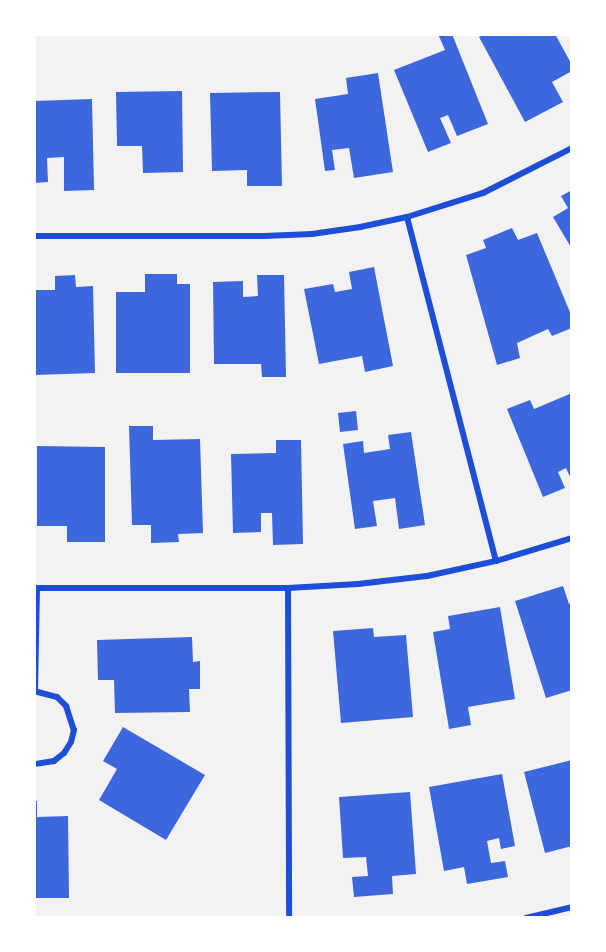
<!DOCTYPE html>
<style>
body{margin:0}
#map{position:relative;width:606px;height:952px;overflow:hidden;background:#f2f2f2;font-family:Helvetica,sans-serif}
div>[style]{position:absolute}
.building>*{inset:0;background:#3d67dc}
.minor>*{height:6px;margin:-3px;padding:0 3px;transform-origin:3px;border-radius:3px;background:#1d4ed8}
span{translate:-50% -50%;white-space:nowrap;text-align:center;line-height:1.15;-webkit-text-stroke:6px #fff;paint-order:stroke}
.frame{position:absolute;inset:0;border:36px solid #fff;pointer-events:none}
</style>
<div id="map">
<div class="building">
<i style="clip-path:polygon(438px 34px,452px 34px,488px 124px,457px 136px,448px 115px,440px 118px,451px 143px,428px 152px,394px 70px,445px 50px)"></i>
<i style="clip-path:polygon(484px 34px,555px 34px,572px 65px,572px 71px,552px 82px,563px 102px,525px 122px,479px 37px)"></i>
<i style="clip-path:polygon(378px 73px,393px 172px,354px 178px,349px 148px,332px 150px,335px 170px,325px 171px,315px 99px,348px 94px,346px 78px)"></i>
<i style="clip-path:polygon(182px 91px,183px 172px,143px 173px,142px 146px,117px 146px,116px 92px)"></i>
<i style="clip-path:polygon(280px 92px,282px 186px,247px 186px,247px 170px,212px 171px,210px 93px)"></i>
<i style="clip-path:polygon(92px 99px,94px 190px,64px 191px,64px 157px,47px 158px,48px 182px,34px 183px,34px 101px)"></i>
<i style="clip-path:polygon(572px 190px,572px 249px,553px 217px,568px 208px,561px 196px)"></i>
<i style="clip-path:polygon(512px 228px,518px 240px,537px 233px,572px 317px,572px 328px,552px 336px,548px 329px,517px 343px,520px 358px,497px 365px,466px 255px,486px 248px,483px 240px)"></i>
<i style="clip-path:polygon(374px 267px,393px 366px,365px 372px,362px 356px,319px 364px,304px 289px,333px 284px,335px 292px,352px 289px,349px 272px)"></i>
<i style="clip-path:polygon(145px 274px,177px 274px,177px 284px,190px 284px,190px 373px,116px 373px,116px 292px,145px 292px)"></i>
<i style="clip-path:polygon(75px 275px,76px 287px,93px 286px,95px 373px,34px 375px,34px 290px,55px 290px,55px 276px)"></i>
<i style="clip-path:polygon(257px 275px,284px 275px,286px 377px,262px 377px,261px 364px,214px 364px,213px 282px,243px 281px,243px 297px,258px 296px)"></i>
<i style="clip-path:polygon(572px 393px,572px 481px,566px 468px,558px 472px,565px 488px,543px 497px,507px 409px,530px 400px,534px 409px)"></i>
<i style="clip-path:polygon(356px 411px,358px 430px,340px 432px,338px 413px)"></i>
<i style="clip-path:polygon(129px 426px,153px 426px,153px 440px,200px 439px,203px 533px,178px 534px,179px 542px,151px 543px,151px 525px,132px 525px)"></i>
<i style="clip-path:polygon(411px 432px,425px 525px,399px 529px,395px 498px,373px 501px,377px 526px,355px 529px,343px 444px,363px 441px,364px 453px,390px 449px,388px 435px)"></i>
<i style="clip-path:polygon(276px 440px,301px 440px,303px 544px,273px 545px,272px 513px,261px 513px,261px 532px,233px 533px,231px 454px,276px 453px)"></i>
<i style="clip-path:polygon(37px 446px,105px 447px,105px 542px,67px 542px,67px 526px,37px 526px)"></i>
<i style="clip-path:polygon(563px 586px,569px 604px,572px 603px,572px 690px,546px 698px,515px 601px)"></i>
<i style="clip-path:polygon(500px 607px,515px 699px,468px 707px,471px 725px,449px 729px,433px 632px,450px 629px,448px 616px)"></i>
<i style="clip-path:polygon(373px 628px,374px 637px,406px 635px,413px 717px,341px 723px,333px 631px)"></i>
<i style="clip-path:polygon(192px 637px,193px 662px,200px 661px,200px 689px,189px 689px,190px 712px,115px 713px,114px 680px,98px 680px,97px 640px)"></i>
<i style="clip-path:polygon(123px 727px,205px 775px,166px 840px,99px 800px,117px 769px,103px 761px)"></i>
<i style="clip-path:polygon(572px 760px,572px 846px,545px 853px,524px 772px)"></i>
<i style="clip-path:polygon(502px 774px,515px 846px,501px 849px,499px 838px,487px 841px,491px 863px,505px 861px,508px 877px,467px 884px,464px 867px,444px 871px,429px 787px)"></i>
<i style="clip-path:polygon(410px 792px,416px 874px,392px 876px,393px 894px,354px 897px,352px 877px,368px 876px,366px 857px,343px 858px,339px 797px)"></i>
<i style="clip-path:polygon(34px 801px,37px 801px,37px 817px,68px 816px,69px 898px,34px 898px)"></i>
</div>
<div class="minor">
<i style="left:407px;top:217px;width:355px;rotate:75.5deg"></i>
<i style="left:34px;top:236px;width:230px"></i>
<i style="left:264px;top:236px;width:48px;rotate:-2.4deg"></i>
<i style="left:312px;top:234px;width:49px;rotate:-8.3deg"></i>
<i style="left:360px;top:227px;width:48px;rotate:-12deg"></i>
<i style="left:407px;top:217px;width:80px;rotate:-17.5deg"></i>
<i style="left:483px;top:193px;width:100px;rotate:-26.8deg"></i>
<i style="left:34px;top:588px;width:254px"></i>
<i style="left:288px;top:588px;width:70px;rotate:-3.3deg"></i>
<i style="left:358px;top:584px;width:69px;rotate:-6.6deg"></i>
<i style="left:427px;top:576px;width:71px;rotate:-12.3deg"></i>
<i style="left:496px;top:561px;width:79px;rotate:-16.8deg"></i>
<i style="left:288px;top:588px;width:330px;rotate:89.8deg"></i>
<i style="left:34px;top:691px;width:24px;rotate:15deg"></i>
<i style="left:57px;top:697px;width:13px;rotate:45deg"></i>
<i style="left:66px;top:706px;width:25px;rotate:72deg"></i>
<i style="left:74px;top:730px;width:12px;rotate:104deg"></i>
<i style="left:71px;top:742px;width:13px;rotate:122deg"></i>
<i style="left:64px;top:753px;width:13px;rotate:141deg"></i>
<i style="left:54px;top:761px;width:20px;rotate:171deg"></i>
<i style="left:35px;top:691px;width:103px;rotate:-88.9deg"></i>
<i style="left:526px;top:918px;width:47px;rotate:-13.4deg"></i>
</div>
<div class="frame"></div>
</div>
